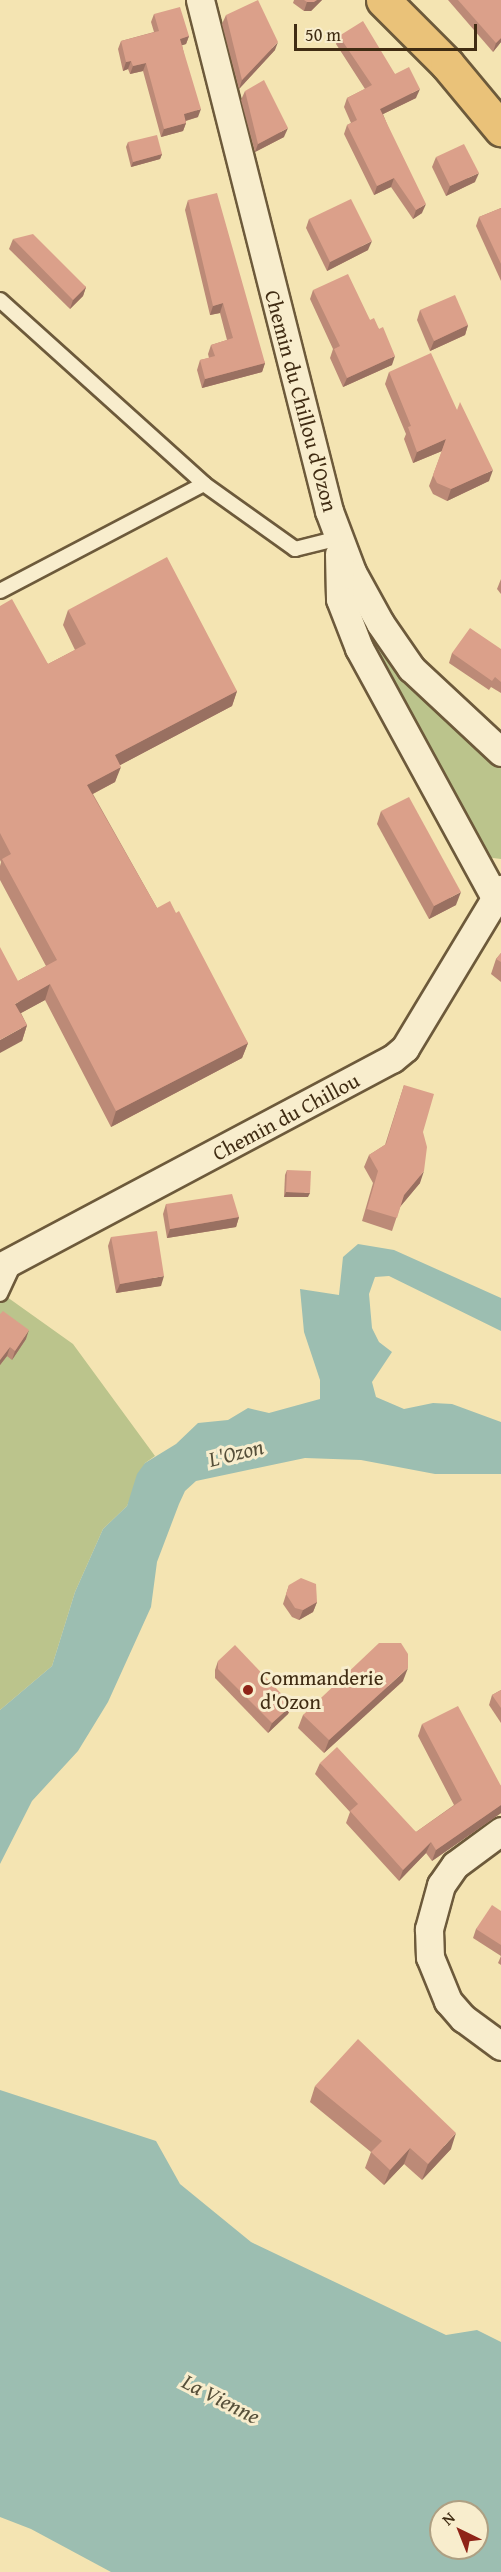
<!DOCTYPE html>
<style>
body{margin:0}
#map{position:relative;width:501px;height:2572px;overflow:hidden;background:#f4e4b2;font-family:"Gentium Book Plus",serif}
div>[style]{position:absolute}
.green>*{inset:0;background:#bbc48c}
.water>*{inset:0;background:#9cbeb1}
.roads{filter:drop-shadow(2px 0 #6d5a3b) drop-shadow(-2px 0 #6d5a3b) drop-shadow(0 2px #6d5a3b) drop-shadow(0 -2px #6d5a3b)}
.lane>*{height:14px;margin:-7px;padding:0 7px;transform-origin:7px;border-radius:7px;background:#f8edcd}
.street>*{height:27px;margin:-13.5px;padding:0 13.5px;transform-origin:13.5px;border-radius:13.5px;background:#f8edcd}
.primary>*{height:33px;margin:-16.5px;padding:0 16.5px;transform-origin:16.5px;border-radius:16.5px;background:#eac279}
.wall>*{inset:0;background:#bc8a77}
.shaded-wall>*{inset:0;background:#997061}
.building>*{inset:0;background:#dba08a}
.dots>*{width:16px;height:16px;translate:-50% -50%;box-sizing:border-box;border:3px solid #f8edcd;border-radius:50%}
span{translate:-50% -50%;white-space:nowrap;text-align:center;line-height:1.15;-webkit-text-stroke:6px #f8edcd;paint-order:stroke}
.street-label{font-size:21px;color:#402c13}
.poi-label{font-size:21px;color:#402c13}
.left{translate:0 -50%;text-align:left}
.water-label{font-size:22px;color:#57503a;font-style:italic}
.north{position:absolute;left:429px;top:2500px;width:60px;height:60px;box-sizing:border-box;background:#f8edcd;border:2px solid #aea083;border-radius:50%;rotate:317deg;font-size:16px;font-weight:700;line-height:24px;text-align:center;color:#402c13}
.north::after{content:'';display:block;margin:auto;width:21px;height:27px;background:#8f2418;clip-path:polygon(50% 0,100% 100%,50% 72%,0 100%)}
.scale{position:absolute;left:294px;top:24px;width:183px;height:27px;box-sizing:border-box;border:3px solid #402c13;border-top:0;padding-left:8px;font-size:18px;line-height:21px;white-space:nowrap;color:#402c13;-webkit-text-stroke:4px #f8edcd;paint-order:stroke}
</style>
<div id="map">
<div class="green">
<i style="clip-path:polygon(349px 589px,423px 697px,501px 766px,501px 859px,485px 857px,362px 634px)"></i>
<i style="clip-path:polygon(0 1292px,73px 1344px,155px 1456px,145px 1463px,127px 1506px,103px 1529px,75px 1592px,52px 1666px,0 1710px)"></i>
</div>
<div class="water">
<i style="clip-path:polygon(358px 1244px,394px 1250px,501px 1298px,501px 1331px,389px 1276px,375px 1277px,369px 1294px,372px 1328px,379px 1342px,392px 1352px,372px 1382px,376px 1397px,404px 1409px,433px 1403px,452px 1404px,501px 1422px,501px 1474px,435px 1474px,361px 1460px,305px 1458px,196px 1481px,185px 1491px,179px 1504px,157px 1562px,151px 1607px,108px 1702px,78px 1751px,32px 1801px,0 1864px,0 1710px,52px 1666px,75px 1592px,103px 1529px,127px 1506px,137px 1474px,145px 1463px,176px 1444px,198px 1423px,228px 1420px,248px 1408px,269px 1413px,320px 1399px,320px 1380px,304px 1332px,300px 1289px,339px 1295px,343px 1257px)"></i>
<i style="clip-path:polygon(evenodd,0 2090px,156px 2141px,180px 2184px,251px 2242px,446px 2335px,477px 2330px,501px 2342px,501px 2572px,111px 2572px,31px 2529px,0 2517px,0 2090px,441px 2512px,477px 2512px,477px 2548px,441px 2548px,441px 2512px)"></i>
</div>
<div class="roads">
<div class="lane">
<i style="left:0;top:300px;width:275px;rotate:42deg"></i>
<i style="left:0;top:591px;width:230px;rotate:-27.7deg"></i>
<i style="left:204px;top:484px;width:112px;rotate:35.5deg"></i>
<i style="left:295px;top:549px;width:45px;rotate:-14deg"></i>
<i style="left:0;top:1294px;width:35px;rotate:-65deg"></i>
</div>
<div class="street">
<i style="left:200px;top:0;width:527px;rotate:75.83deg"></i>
<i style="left:329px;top:511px;width:65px;rotate:69.3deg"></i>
<i style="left:352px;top:572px;width:58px;rotate:61.2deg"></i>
<i style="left:380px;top:623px;width:55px;rotate:55.4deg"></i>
<i style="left:411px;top:668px;width:123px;rotate:43deg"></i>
<i style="left:339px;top:554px;width:45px;rotate:88.7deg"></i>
<i style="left:340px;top:599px;width:53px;rotate:68.8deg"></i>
<i style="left:359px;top:648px;width:284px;rotate:61.4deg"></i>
<i style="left:0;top:1267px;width:444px;rotate:-28deg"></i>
<i style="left:392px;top:1059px;width:17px;rotate:-40deg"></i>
<i style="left:405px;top:1048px;width:186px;rotate:-58.9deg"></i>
<i style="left:501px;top:1831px;width:57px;rotate:143.5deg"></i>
<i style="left:455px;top:1865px;width:24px;rotate:125deg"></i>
<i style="left:441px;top:1885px;width:46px;rotate:105.3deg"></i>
<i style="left:429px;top:1929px;width:28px;rotate:88deg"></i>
<i style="left:430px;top:1957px;width:48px;rotate:67.8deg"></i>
<i style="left:448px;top:2001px;width:23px;rotate:49deg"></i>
<i style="left:463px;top:2018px;width:47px;rotate:36.4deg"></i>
</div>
<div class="primary">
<i style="left:383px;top:0;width:91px;rotate:45deg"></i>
<i style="left:447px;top:64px;width:85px;rotate:50.3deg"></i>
</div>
</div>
<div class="wall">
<i style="clip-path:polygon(294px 0,322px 0,311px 11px,304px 11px,293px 3px)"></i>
<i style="clip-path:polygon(448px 0,501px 0,501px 42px,493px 52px)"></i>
<i style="clip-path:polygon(154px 14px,189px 36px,186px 44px,182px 45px,198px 117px,186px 121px,186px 123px,183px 131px,161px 137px,143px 71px,130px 74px,128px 69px,123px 71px,118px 49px,121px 41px,154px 32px,151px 22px)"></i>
<i style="clip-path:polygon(226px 15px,275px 50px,239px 89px,222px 24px)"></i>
<i style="clip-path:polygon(339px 36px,395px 74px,416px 98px,383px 114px,422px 213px,413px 219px,391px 187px,374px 195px,344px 134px,347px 125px,351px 123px,344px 107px,347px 98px,365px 89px,336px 44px)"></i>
<i style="clip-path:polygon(245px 91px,284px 137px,255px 152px,241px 100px)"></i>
<i style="clip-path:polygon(128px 142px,162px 154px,160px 159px,131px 167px,126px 147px)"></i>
<i style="clip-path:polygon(436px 157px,475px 182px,446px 196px,432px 167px)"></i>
<i style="clip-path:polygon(188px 200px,265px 363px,262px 372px,202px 388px,197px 370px,200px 360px,209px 358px,208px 354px,211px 345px,227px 340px,220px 313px,210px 315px,185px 210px)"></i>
<i style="clip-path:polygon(501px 208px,501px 281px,476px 226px,479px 217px)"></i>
<i style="clip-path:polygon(309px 219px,368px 250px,327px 271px,306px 228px)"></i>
<i style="clip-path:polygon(13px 239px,86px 287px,83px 296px,70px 309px,9px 249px)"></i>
<i style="clip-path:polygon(313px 290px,370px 320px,379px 329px,392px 365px,343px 387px,330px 358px,333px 349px,310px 299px)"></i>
<i style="clip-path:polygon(420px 310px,468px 325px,465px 335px,430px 351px,417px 320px)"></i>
<i style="clip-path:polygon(389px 372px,457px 410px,489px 481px,447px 501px,433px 494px,429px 486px,442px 451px,413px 463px,404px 439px,406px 434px,385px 384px)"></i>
<i style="clip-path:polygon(501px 579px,501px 594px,497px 589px)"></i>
<i style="clip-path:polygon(0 606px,48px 664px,75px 650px,63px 625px,68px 610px,237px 691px,232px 706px,120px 765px,115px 782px,93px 794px,157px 908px,248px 1043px,242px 1058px,111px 1127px,45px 1000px,21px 1013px,27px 1025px,22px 1041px,18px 981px,46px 966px,0 880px,0 866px,1px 862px,0 860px)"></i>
<i style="clip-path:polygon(501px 649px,501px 693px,491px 687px,489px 690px,449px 663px,452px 653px)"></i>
<i style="clip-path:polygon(381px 811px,456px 905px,429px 919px,377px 824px)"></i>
<i style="clip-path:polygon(501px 953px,501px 982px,491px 974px,496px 959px)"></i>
<i style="clip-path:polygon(404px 1085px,423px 1132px,420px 1183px,400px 1207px,392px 1231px,362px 1221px,373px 1183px,364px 1167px,369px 1155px,385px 1145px)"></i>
<i style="clip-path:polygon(287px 1170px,308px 1197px,284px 1197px,285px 1175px)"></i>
<i style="clip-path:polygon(166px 1204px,239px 1217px,236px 1227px,167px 1238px,163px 1214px)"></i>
<i style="clip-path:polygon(111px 1237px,161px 1286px,116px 1293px,108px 1246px)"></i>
<i style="clip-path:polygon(0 1314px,26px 1339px,12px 1360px,7px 1356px,0 1365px)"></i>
<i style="clip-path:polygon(289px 1585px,317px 1602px,313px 1612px,299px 1620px,292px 1617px,283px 1604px)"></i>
<i style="clip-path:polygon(218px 1661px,292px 1705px,288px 1714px,268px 1733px,215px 1678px,215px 1670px)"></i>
<i style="clip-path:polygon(403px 1681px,324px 1753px,298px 1728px,303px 1715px)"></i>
<i style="clip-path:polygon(501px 1690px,501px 1723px,489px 1705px,492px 1695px)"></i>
<i style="clip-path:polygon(422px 1724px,501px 1786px,501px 1813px,432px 1861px,426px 1853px,399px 1881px,346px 1823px,350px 1812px,315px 1774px,320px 1763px,416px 1832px,454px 1805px,418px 1736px)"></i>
<i style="clip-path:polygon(501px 1911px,501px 1965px,498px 1963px,501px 1956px,473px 1938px,476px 1929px)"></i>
<i style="clip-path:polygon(315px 2086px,451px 2149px,422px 2180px,404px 2164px,384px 2185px,365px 2168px,371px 2152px,310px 2102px)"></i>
</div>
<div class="shaded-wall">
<i style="clip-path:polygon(317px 0,322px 0,311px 11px,304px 11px,307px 2px)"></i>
<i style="clip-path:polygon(189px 36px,186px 44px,177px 47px,180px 39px)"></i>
<i style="clip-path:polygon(501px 38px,501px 42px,493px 52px,496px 43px)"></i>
<i style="clip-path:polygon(278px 42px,275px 50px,239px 89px,242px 80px)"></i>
<i style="clip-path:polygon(131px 61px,128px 69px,123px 71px,126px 62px)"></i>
<i style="clip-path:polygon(146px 63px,143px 71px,130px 74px,133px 66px)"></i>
<i style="clip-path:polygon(420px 89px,416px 98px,377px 117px,380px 109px)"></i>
<i style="clip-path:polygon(201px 109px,198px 117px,181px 122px,184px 114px)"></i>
<i style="clip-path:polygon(186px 123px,183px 131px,161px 137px,164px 129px)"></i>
<i style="clip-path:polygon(288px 128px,284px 137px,255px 152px,258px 144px)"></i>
<i style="clip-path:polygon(162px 154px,160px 159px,131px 167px,133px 162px)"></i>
<i style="clip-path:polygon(479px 173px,475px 182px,446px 196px,450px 186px)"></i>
<i style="clip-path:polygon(394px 178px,391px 187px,374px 195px,377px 186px)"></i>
<i style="clip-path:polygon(426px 204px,422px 213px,413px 219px,416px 210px)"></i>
<i style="clip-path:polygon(372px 241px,368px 250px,327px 271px,330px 262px)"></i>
<i style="clip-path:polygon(86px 287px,83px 296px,70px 309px,73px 300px)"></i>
<i style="clip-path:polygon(223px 303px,220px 313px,210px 315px,213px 306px)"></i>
<i style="clip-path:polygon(468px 325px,465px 335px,430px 351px,434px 341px)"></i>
<i style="clip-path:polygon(395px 356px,392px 365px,343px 387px,347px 378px)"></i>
<i style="clip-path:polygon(265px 363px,262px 372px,202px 388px,205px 379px)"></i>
<i style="clip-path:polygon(446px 439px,442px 451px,413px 463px,417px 452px)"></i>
<i style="clip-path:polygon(493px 470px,489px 481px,447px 501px,451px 489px)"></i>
<i style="clip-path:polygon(237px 691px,232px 706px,109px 771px,115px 755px)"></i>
<i style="clip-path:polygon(121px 767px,115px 782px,81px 800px,87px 785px)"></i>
<i style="clip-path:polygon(461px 892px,456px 905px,429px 919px,434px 906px)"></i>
<i style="clip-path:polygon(50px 984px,45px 1000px,10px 1019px,15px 1004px)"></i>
<i style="clip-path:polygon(27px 1025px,22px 1041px,0 1053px,0 1040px)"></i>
<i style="clip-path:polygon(248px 1043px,242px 1058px,111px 1127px,116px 1111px)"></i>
<i style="clip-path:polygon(424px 1171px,420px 1183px,399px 1208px,404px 1195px)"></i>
<i style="clip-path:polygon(286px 1192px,310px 1193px,308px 1197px,284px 1197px)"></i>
<i style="clip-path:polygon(239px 1217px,236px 1227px,167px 1238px,170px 1229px)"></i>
<i style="clip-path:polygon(164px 1276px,161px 1286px,116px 1293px,120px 1284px)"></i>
<i style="clip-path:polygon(29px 1330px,26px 1339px,12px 1360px,15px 1351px)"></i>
<i style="clip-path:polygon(10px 1347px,7px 1356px,0 1365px,0 1360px)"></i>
<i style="clip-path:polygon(317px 1602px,313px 1612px,299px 1620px,303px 1610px)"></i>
<i style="clip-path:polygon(408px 1668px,403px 1681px,324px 1753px,329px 1740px)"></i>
<i style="clip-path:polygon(292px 1705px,288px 1714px,268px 1733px,272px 1723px)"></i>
<i style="clip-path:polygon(501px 1805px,501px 1813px,432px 1861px,436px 1850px)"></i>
<i style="clip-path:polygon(431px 1842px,426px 1853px,399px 1881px,403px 1870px)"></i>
<i style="clip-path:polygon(456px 2133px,451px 2149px,422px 2180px,428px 2164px)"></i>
<i style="clip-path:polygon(410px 2148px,404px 2164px,384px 2185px,390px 2170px)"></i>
</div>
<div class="building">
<i style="clip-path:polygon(258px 0,278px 42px,242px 80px,226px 15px)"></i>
<i style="clip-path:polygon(304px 0,317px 0,314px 2px,307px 2px)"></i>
<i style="clip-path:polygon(458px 0,501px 0,501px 38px,496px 43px)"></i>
<i style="clip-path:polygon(180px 7px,189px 36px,180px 39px,201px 109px,184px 114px,186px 123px,164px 129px,146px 63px,133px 66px,131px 61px,126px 62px,121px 41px,159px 31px,154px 14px)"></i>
<i style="clip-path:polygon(363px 21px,395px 74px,409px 67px,420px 89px,380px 109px,426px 204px,416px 210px,394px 178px,377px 186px,347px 125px,357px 120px,347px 98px,372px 85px,339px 36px)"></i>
<i style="clip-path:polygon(264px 80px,288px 128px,258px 144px,245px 91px)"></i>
<i style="clip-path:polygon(157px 135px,162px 154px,133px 162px,128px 142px)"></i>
<i style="clip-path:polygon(464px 144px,479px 173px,450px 186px,436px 157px)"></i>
<i style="clip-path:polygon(217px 193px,265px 363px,205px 379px,200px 360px,215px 356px,211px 345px,233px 338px,223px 303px,213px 306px,188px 200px)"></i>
<i style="clip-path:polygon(351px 199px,372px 241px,330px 262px,309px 219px)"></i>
<i style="clip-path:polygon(501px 208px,501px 264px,479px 217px)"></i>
<i style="clip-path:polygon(33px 234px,86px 287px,73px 300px,13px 239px)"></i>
<i style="clip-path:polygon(348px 274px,370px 320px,374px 318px,379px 329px,383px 327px,395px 356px,347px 378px,334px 349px,340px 346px,313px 290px)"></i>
<i style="clip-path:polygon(455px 295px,468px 325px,434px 341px,420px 310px)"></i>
<i style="clip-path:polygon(431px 353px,457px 410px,460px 402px,493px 470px,451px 489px,437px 483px,433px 475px,446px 439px,417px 452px,408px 427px,411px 426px,389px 372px)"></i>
<i style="clip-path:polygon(167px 557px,237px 691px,115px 755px,121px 767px,87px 785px,157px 908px,170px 901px,176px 913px,179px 911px,248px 1043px,116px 1111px,50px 984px,15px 1004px,27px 1025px,0 1040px,0 947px,18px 981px,57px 960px,2px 859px,11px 854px,0 833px,0 606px,12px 599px,48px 664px,86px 644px,68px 610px)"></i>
<i style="clip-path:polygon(470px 628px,501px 649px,501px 682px,495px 677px,492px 681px,452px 653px)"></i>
<i style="clip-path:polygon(409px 797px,461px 892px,434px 906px,381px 811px)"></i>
<i style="clip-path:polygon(501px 953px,501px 962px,496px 959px)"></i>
<i style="clip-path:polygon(404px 1085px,434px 1094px,423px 1132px,427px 1147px,424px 1171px,404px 1195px,397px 1218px,367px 1209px,378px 1171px,369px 1155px,386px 1144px)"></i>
<i style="clip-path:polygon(287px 1170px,311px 1171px,310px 1193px,286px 1192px)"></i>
<i style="clip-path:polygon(232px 1194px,239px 1217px,170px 1229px,166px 1204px)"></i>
<i style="clip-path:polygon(157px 1231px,164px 1276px,120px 1284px,111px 1237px)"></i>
<i style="clip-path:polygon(3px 1311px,29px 1330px,15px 1351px,10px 1347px,0 1360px,0 1314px)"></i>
<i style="clip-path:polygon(301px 1578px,316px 1584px,317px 1602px,303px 1610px,295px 1608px,286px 1594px,289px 1585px)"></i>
<i style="clip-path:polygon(379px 1643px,401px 1643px,408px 1654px,408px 1668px,329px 1740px,303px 1715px)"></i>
<i style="clip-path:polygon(235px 1645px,292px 1705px,272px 1723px,218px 1669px,218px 1661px)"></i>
<i style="clip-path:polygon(501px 1690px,501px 1708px,492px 1695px)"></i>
<i style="clip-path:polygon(458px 1706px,501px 1786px,501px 1805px,436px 1850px,431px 1842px,403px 1870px,350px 1811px,358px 1804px,320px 1763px,337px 1747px,416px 1832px,462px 1800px,422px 1724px)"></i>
<i style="clip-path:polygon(492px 1905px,501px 1911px,501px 1945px,476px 1929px)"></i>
<i style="clip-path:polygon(358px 2039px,456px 2133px,428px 2164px,410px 2148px,390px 2170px,371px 2152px,382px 2141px,315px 2086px)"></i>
</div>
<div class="dots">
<i style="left:248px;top:1690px;background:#8f2418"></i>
</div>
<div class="street-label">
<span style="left:301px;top:401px;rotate:75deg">Chemin du Chillou d'Ozon</span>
<span style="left:286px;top:1117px;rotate:-28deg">Chemin du Chillou</span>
</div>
<div class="poi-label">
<span class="left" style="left:260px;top:1690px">Commanderie<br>d'Ozon</span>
</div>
<div class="water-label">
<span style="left:236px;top:1453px;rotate:-14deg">L'Ozon</span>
<span style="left:221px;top:2399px;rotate:27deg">La Vienne</span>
</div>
<div class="north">N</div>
<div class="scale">50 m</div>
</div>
